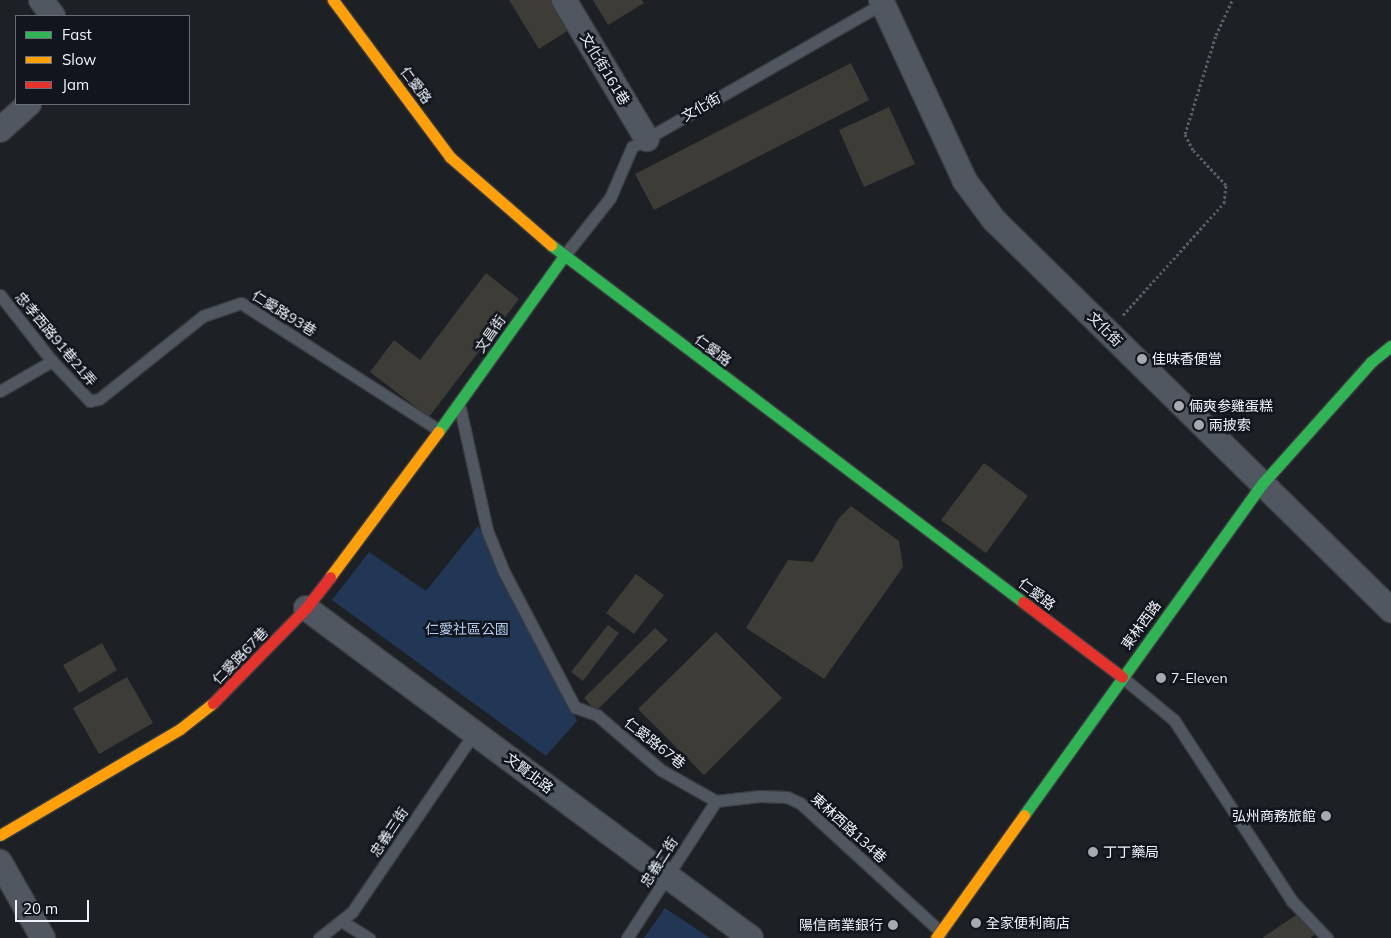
<!DOCTYPE html>
<meta charset="utf-8">
<style>
body{margin:0}
#map{position:relative;width:1391px;height:938px;overflow:hidden;background:#1d2024;font-family:Mulish,"Noto Sans TC",sans-serif}
div>[style]{position:absolute}
.green>*{inset:0;background:#223656}
.building>*{inset:0;background:#3d3c36}
.path>*{height:3px;margin-top:-1.5px;transform-origin:0;background:repeating-linear-gradient(90deg,#595c63 0 2.5px,transparent 0 5px)}
.roads{filter:drop-shadow(1px 0 #3b3e41) drop-shadow(-1px 0 #3b3e41) drop-shadow(0 1px #3b3e41) drop-shadow(0 -1px #3b3e41)}
.lane>*{height:11px;margin:-5.5px;padding:0 5.5px;transform-origin:5.5px;border-radius:5.5px;background:#515760}
.street>*{height:24px;margin:-12px;padding:0 12px;transform-origin:12px;border-radius:12px;background:#515760}
.fast>*{height:11px;margin:-5.5px;padding:0 5.5px;transform-origin:5.5px;border-radius:5.5px;background:#30b455}
.slow>*{height:11px;margin:-5.5px;padding:0 5.5px;transform-origin:5.5px;border-radius:5.5px;background:#ff9f0a}
.jam>*{height:11px;margin:-5.5px;padding:0 5.5px;transform-origin:5.5px;border-radius:5.5px;background:#e5322d}
.dots>*{width:14px;height:14px;translate:-50% -50%;box-sizing:border-box;border:2px solid #11161e;border-radius:50%}
span{translate:-50% -50%;white-space:nowrap;text-align:center;line-height:1.15;-webkit-text-stroke:5px #11161e;paint-order:stroke}
.street-label{font-size:14px;color:#eff3f9}
.poi-label{font-size:14px;color:#eff3f9}
.left{translate:0 -50%;text-align:left}
.right{translate:-100% -50%;text-align:right}
.park-label{font-size:14px;color:#b4ccf0}
.legend{position:absolute;left:15px;top:15px;width:175px;height:90px;box-sizing:border-box;background:#11161e;border:1px solid #6a6e76;margin:0;padding:6px 9px;list-style:none;font-size:15px;color:#eff3f9}
.legend li{display:flex;align-items:center;gap:10px;height:25px}
.legend b{width:25px;border:1px solid #6a6e76}
.scale{position:absolute;left:15px;top:900px;width:74px;height:22px;box-sizing:border-box;border:2px solid #eff3f9;border-top:0;padding-left:6px;font-size:15px;line-height:18px;white-space:nowrap;color:#eff3f9;-webkit-text-stroke:4px #11161e;paint-order:stroke}
</style>
<div id="map">
<div class="green">
<i style="clip-path:polygon(478px 526px,577px 721px,546px 756px,332px 600px,369px 552px,426px 591px)"></i>
<i style="clip-path:polygon(665px 908px,710px 938px,644px 938px)"></i>
</div>
<div class="building">
<i style="clip-path:polygon(509px 0,555px 0,572px 28px,539px 49px)"></i>
<i style="clip-path:polygon(593px 0,642px 0,644px 3px,608px 25px)"></i>
<i style="clip-path:polygon(851px 63px,869px 100px,654px 210px,635px 174px)"></i>
<i style="clip-path:polygon(889px 107px,915px 164px,864px 187px,839px 130px)"></i>
<i style="clip-path:polygon(486px 273px,519px 299px,429px 417px,370px 372px,394px 340px,420px 360px)"></i>
<i style="clip-path:polygon(984px 463px,1028px 496px,986px 553px,941px 520px)"></i>
<i style="clip-path:polygon(851px 506px,899px 541px,903px 567px,824px 679px,746px 628px,788px 560px,813px 562px,839px 518px)"></i>
<i style="clip-path:polygon(636px 574px,664px 595px,634px 634px,606px 613px)"></i>
<i style="clip-path:polygon(608px 625px,619px 633px,583px 681px,571px 672px)"></i>
<i style="clip-path:polygon(655px 628px,668px 640px,596px 711px,584px 698px)"></i>
<i style="clip-path:polygon(716px 632px,782px 698px,704px 775px,638px 709px)"></i>
<i style="clip-path:polygon(102px 643px,117px 670px,79px 693px,63px 665px)"></i>
<i style="clip-path:polygon(127px 677px,153px 723px,99px 754px,73px 708px)"></i>
<i style="clip-path:polygon(1302px 911px,1317px 933px,1310px 938px,1262px 938px)"></i>
</div>
<div class="path">
<i style="left:1123px;top:315px;width:151px;rotate:-48deg"></i>
<i style="left:1224px;top:203px;width:18px;rotate:-84deg"></i>
<i style="left:1226px;top:185px;width:48px;rotate:-133.3deg"></i>
<i style="left:1193px;top:150px;width:18px;rotate:-117deg"></i>
<i style="left:1185px;top:134px;width:104px;rotate:-72.6deg"></i>
<i style="left:1216px;top:35px;width:38px;rotate:-65deg"></i>
</div>
<div class="roads">
<div class="lane">
<i style="left:564px;top:256px;width:74px;rotate:-51.6deg"></i>
<i style="left:610px;top:198px;width:56px;rotate:-66.7deg"></i>
<i style="left:632px;top:147px;width:289px;rotate:-29.8deg"></i>
<i style="left:0;top:295px;width:84px;rotate:51.8deg"></i>
<i style="left:52px;top:361px;width:55px;rotate:46.5deg"></i>
<i style="left:90px;top:401px;width:9px;rotate:-13deg"></i>
<i style="left:99px;top:399px;width:133px;rotate:-38.6deg"></i>
<i style="left:203px;top:316px;width:40px;rotate:-18.9deg"></i>
<i style="left:241px;top:303px;width:235px;rotate:32.7deg"></i>
<i style="left:0;top:391px;width:60px;rotate:-30deg"></i>
<i style="left:460px;top:408px;width:125px;rotate:77.5deg"></i>
<i style="left:487px;top:530px;width:45px;rotate:68deg"></i>
<i style="left:504px;top:572px;width:153px;rotate:62.3deg"></i>
<i style="left:575px;top:707px;width:23px;rotate:20deg"></i>
<i style="left:597px;top:715px;width:84px;rotate:40.7deg"></i>
<i style="left:661px;top:770px;width:63px;rotate:29.4deg"></i>
<i style="left:1123px;top:678px;width:66px;rotate:39.5deg"></i>
<i style="left:1174px;top:720px;width:216px;rotate:56.9deg"></i>
<i style="left:1292px;top:901px;width:51px;rotate:46.6deg"></i>
<i style="left:716px;top:801px;width:44px;rotate:-6.5deg"></i>
<i style="left:760px;top:796px;width:27px;rotate:2deg"></i>
<i style="left:787px;top:797px;width:14px;rotate:25deg"></i>
<i style="left:800px;top:803px;width:191px;rotate:42.5deg"></i>
<i style="left:343px;top:922px;width:31px;rotate:32deg"></i>
<i style="left:319px;top:938px;width:42px;rotate:-38.2deg"></i>
<i style="left:352px;top:912px;width:217px;rotate:-55.7deg"></i>
<i style="left:627px;top:938px;width:163px;rotate:-57deg"></i>
</div>
<div class="street">
<i style="left:41px;top:0;width:20px;rotate:53deg"></i>
<i style="left:564px;top:0;width:162px;rotate:59.2deg"></i>
<i style="left:881px;top:0;width:200px;rotate:65.1deg"></i>
<i style="left:965px;top:181px;width:49px;rotate:53.4deg"></i>
<i style="left:994px;top:220px;width:557px;rotate:44.49deg"></i>
<i style="left:0;top:130px;width:39px;rotate:-42deg"></i>
<i style="left:306px;top:608px;width:554px;rotate:36.56deg"></i>
<i style="left:0;top:862px;width:87px;rotate:60.5deg"></i>
</div>
<div class="fast">
<i style="left:551px;top:245px;width:592px;rotate:37.1deg"></i>
<i style="left:438px;top:432px;width:216px;rotate:-54.4deg"></i>
<i style="left:1024px;top:815px;width:408px;rotate:-54.3deg"></i>
<i style="left:1262px;top:484px;width:164px;rotate:-48.2deg"></i>
<i style="left:1371px;top:362px;width:26px;rotate:-39deg"></i>
</div>
<div class="slow">
<i style="left:333px;top:0;width:196px;rotate:53.3deg"></i>
<i style="left:450px;top:157px;width:134px;rotate:41.1deg"></i>
<i style="left:330px;top:577px;width:181px;rotate:-53.3deg"></i>
<i style="left:0;top:835px;width:209px;rotate:-30.5deg"></i>
<i style="left:180px;top:729px;width:42px;rotate:-38.2deg"></i>
<i style="left:936px;top:938px;width:151px;rotate:-54.4deg"></i>
</div>
<div class="jam">
<i style="left:1023px;top:602px;width:124px;rotate:37.1deg"></i>
<i style="left:213px;top:703px;width:133px;rotate:-45.6deg"></i>
<i style="left:306px;top:608px;width:39px;rotate:-52deg"></i>
</div>
</div>
<div class="dots">
<i style="left:1142px;top:359px;background:#a6a9ae"></i>
<i style="left:1179px;top:406px;background:#a6a9ae"></i>
<i style="left:1199px;top:425px;background:#a6a9ae"></i>
<i style="left:1161px;top:678px;background:#a6a9ae"></i>
<i style="left:1326px;top:816px;background:#a6a9ae"></i>
<i style="left:1093px;top:852px;background:#a6a9ae"></i>
<i style="left:976px;top:923px;background:#a6a9ae"></i>
<i style="left:893px;top:925px;background:#a6a9ae"></i>
</div>
<div class="street-label">
<span style="left:605px;top:69px;rotate:59deg">文化街161巷</span>
<span style="left:416px;top:85px;rotate:53deg">仁愛路</span>
<span style="left:701px;top:107px;rotate:-30deg">文化街</span>
<span style="left:284px;top:313px;rotate:32deg">仁愛路93巷</span>
<span style="left:1105px;top:329px;rotate:45deg">文化街</span>
<span style="left:490px;top:334px;rotate:-55deg">文昌街</span>
<span style="left:56px;top:339px;rotate:50deg">忠孝西路91巷21弄</span>
<span style="left:713px;top:350px;rotate:37deg">仁愛路</span>
<span style="left:1037px;top:594px;rotate:37deg">仁愛路</span>
<span style="left:1141px;top:625px;rotate:-54deg">東林西路</span>
<span style="left:240px;top:656px;rotate:-46deg">仁愛路67巷</span>
<span style="left:655px;top:743px;rotate:38deg">仁愛路67巷</span>
<span style="left:529px;top:773px;rotate:37deg">文賢北路</span>
<span style="left:849px;top:828px;rotate:42deg">東林西路134巷</span>
<span style="left:389px;top:832px;rotate:-56deg">忠義三街</span>
<span style="left:659px;top:862px;rotate:-57deg">忠義二街</span>
</div>
<div class="poi-label">
<span class="left" style="left:1152px;top:359px">佳味香便當</span>
<span class="left" style="left:1189px;top:406px">倆爽参雞蛋糕</span>
<span class="left" style="left:1209px;top:425px">兩披索</span>
<span class="left" style="left:1171px;top:678px">7-Eleven</span>
<span class="right" style="left:1316px;top:816px">弘州商務旅館</span>
<span class="left" style="left:1103px;top:852px">丁丁藥局</span>
<span class="left" style="left:986px;top:923px">全家便利商店</span>
<span class="right" style="left:883px;top:925px">陽信商業銀行</span>
</div>
<div class="park-label">
<span style="left:467px;top:629px">仁愛社區公園</span>
</div>
<ul class="legend">
<li><b style="height:6px;background:#30b455"></b>Fast</li>
<li><b style="height:6px;background:#ff9f0a"></b>Slow</li>
<li><b style="height:6px;background:#e5322d"></b>Jam</li>
</ul>
<div class="scale">20 m</div>
</div>
